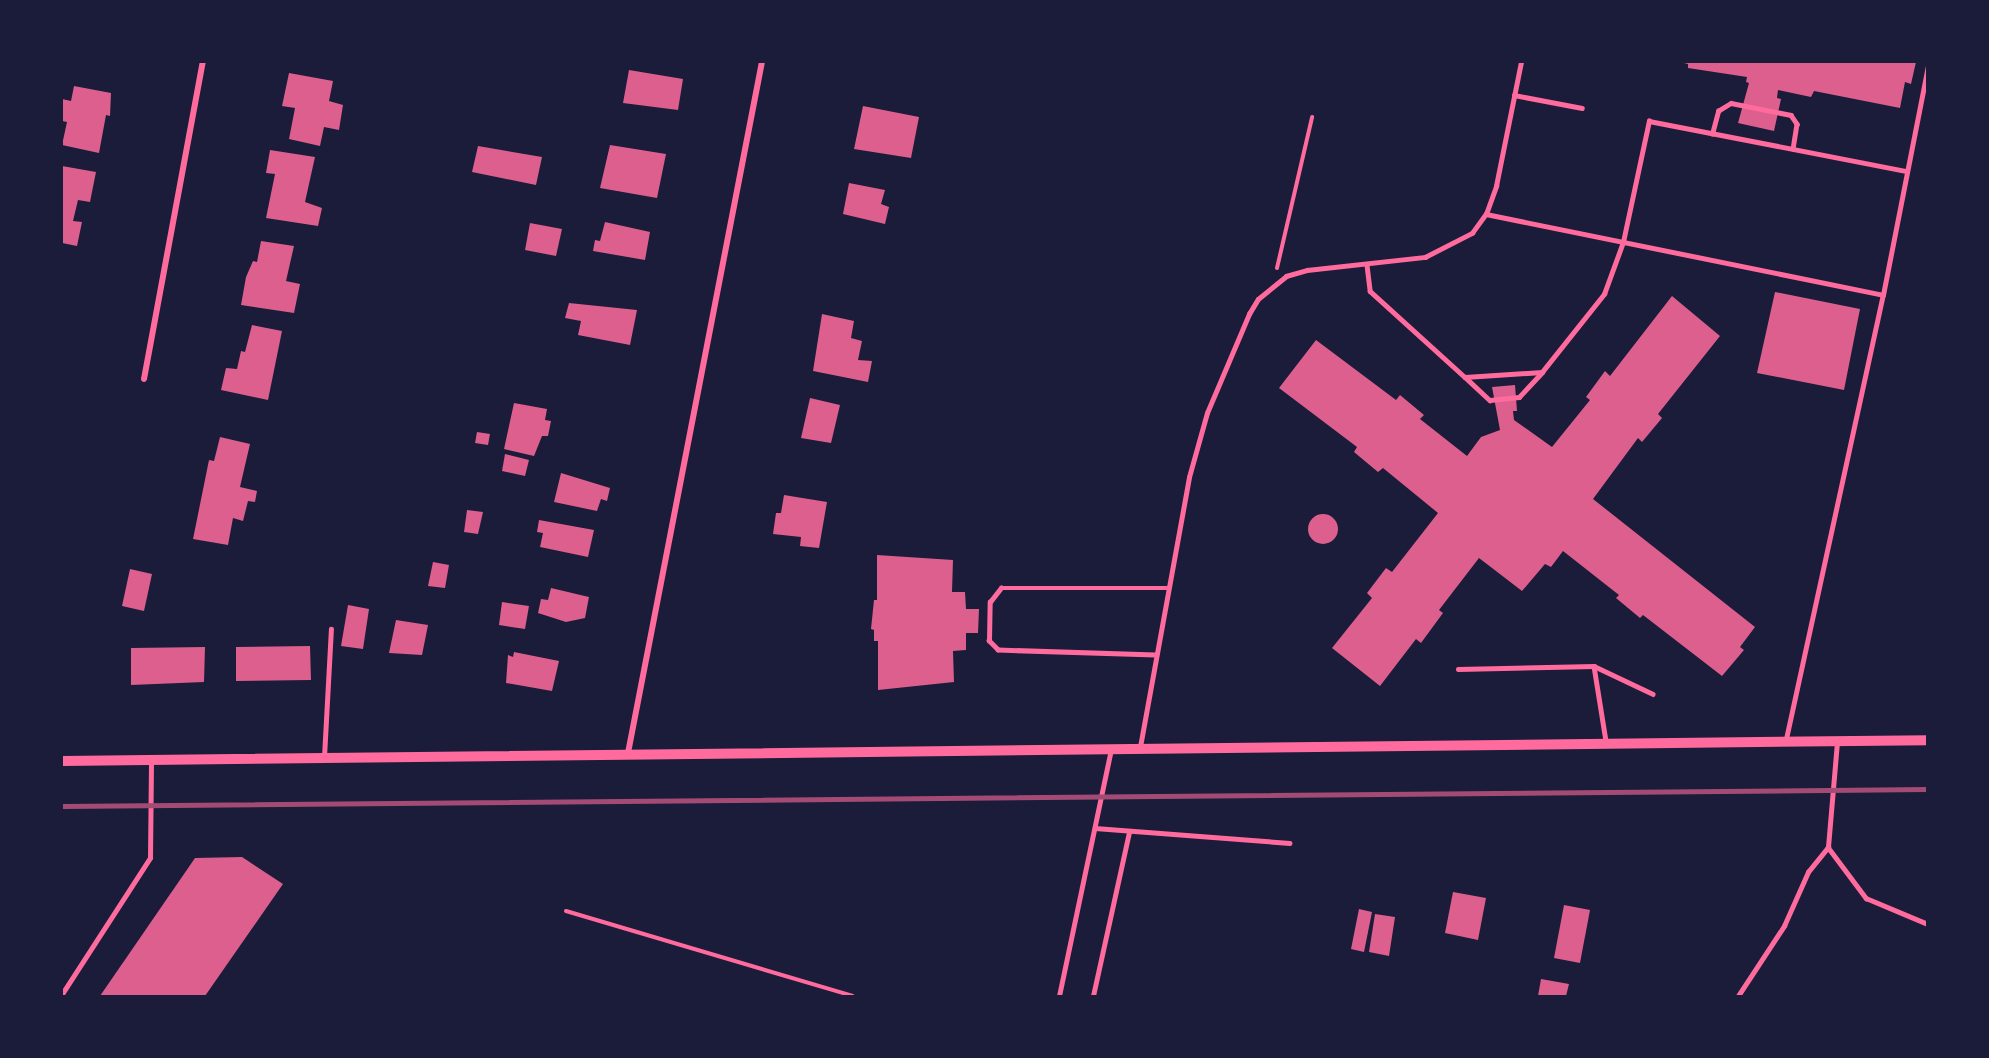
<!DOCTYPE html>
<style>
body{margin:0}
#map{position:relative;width:1989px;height:1058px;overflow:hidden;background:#1b1b3a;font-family:Inter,sans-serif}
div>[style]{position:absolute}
.building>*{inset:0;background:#dd5f8e}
.round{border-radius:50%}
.path>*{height:4px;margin:-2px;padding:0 2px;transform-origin:2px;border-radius:2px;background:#ff6b9d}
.service>*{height:4.5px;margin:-2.25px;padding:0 2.25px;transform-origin:2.25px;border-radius:2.25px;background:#ff6b9d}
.minor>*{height:6px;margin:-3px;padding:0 3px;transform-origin:3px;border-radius:3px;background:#ff6b9d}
.tertiary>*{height:10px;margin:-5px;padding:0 5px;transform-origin:5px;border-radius:5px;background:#ff6b9d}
.rail>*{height:4.5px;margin:-2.25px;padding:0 2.25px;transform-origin:2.25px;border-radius:2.25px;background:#a44b75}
span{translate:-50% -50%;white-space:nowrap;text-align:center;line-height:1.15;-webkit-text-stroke:4.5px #1b1b3a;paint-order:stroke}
.frame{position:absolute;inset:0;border:63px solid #1b1b3a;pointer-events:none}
</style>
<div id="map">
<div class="building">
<i style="clip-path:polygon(1680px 62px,1916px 62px,1911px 84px,1905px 82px,1900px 108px,1814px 91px,1811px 97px,1778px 90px,1777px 98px,1781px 99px,1774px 131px,1738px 123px,1749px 83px,1746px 82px,1747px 77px,1688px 68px,1688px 64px)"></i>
<i style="clip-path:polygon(629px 70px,683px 79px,678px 110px,623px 103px)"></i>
<i style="clip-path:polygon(289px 73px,333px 81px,329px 101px,343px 105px,339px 130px,324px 127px,320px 146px,289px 139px,295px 108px,282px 106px)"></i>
<i style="clip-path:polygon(74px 86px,111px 93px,110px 116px,106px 115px,99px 153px,62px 145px,67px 122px,62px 121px,62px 99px,71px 101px)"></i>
<i style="clip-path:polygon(863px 106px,919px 117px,911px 158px,854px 149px)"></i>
<i style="clip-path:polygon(610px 145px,666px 154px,657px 198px,600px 188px)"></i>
<i style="clip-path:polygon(478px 146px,542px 157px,536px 185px,472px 172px)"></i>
<i style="clip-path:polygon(270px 150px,315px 157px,305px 202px,322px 208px,318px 226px,266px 218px,275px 174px,266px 173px)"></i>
<i style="clip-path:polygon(62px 166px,96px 172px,90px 202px,78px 200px,73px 221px,82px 222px,77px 246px,62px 243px)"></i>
<i style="clip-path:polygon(849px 183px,885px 190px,881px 204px,889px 207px,885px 224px,843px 214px)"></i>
<i style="clip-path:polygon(605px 222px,650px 232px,645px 260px,593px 251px,595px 240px,600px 241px)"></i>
<i style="clip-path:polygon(530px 223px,562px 229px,556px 256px,525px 250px)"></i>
<i style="clip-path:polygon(261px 241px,294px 246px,286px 281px,300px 284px,294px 313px,241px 305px,246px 277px,253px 261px,257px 262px)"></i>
<i style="clip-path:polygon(1775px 292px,1860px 309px,1844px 390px,1757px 373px)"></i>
<i style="clip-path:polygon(1672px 296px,1720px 336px,1658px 414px,1662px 418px,1642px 442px,1638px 438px,1593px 499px,1755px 627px,1740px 647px,1744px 650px,1722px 676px,1643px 615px,1640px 618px,1616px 598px,1619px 595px,1563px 551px,1551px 567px,1545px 564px,1522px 591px,1479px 558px,1439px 610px,1443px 613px,1421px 643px,1416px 639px,1380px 686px,1332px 648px,1372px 598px,1367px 593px,1386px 568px,1392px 572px,1438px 513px,1383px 468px,1378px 472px,1354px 452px,1357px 447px,1279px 388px,1316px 340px,1396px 400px,1400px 395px,1424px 415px,1420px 419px,1467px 456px,1481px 437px,1500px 430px,1492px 387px,1515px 385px,1517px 411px,1513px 411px,1514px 420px,1552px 447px,1590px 400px,1586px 397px,1605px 371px,1610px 376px)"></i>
<i style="clip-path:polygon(569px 303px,637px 310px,630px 345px,578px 335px,581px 321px,565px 318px)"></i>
<i style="clip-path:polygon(822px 314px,854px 321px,851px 338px,862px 341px,858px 360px,872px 361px,868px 382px,813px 371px)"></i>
<i style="clip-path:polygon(252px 325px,282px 331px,268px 400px,221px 390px,226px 368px,237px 369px,241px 351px,245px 352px)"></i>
<i style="clip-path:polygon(810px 398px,840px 405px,831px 443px,801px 438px)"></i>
<i style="clip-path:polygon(514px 403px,547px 409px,545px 420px,551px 421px,548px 436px,542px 436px,534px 456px,504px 449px)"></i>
<i style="clip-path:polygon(477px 432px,490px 434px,488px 445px,475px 443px)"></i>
<i style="clip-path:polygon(220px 437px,250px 444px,240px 487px,257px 491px,255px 502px,248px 501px,243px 521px,233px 518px,228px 545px,193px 539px,209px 460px,214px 461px)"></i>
<i style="clip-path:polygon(505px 454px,529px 460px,525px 476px,502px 471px)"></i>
<i style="clip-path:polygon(561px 473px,610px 488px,607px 501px,601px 499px,597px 511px,554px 502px)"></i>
<i style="clip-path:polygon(784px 495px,827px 502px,819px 548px,800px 546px,801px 537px,773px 534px,776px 513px,781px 513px)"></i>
<i style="clip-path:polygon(467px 510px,483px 512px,478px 534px,464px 532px)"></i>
<i class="round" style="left:1308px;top:514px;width:30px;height:30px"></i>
<i style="clip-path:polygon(539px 520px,594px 530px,588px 557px,540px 547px,543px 533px,537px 532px)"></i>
<i style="clip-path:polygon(877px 555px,953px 560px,952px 592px,965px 592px,966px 609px,979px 609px,978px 633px,966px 633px,966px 650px,953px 651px,954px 682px,878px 690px,878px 641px,874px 641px,874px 630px,871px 629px,874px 600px,877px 600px)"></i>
<i style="clip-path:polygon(433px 562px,449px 565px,445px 588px,428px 586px)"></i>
<i style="clip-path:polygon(130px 569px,152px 574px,144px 611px,122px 606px)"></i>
<i style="clip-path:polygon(551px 588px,589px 597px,585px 618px,566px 622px,538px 613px,541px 599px,548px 600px)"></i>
<i style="clip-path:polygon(502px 602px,529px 606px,525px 629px,499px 625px)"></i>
<i style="clip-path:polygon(348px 605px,369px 609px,363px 649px,341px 646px)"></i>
<i style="clip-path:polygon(396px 620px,428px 625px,422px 655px,389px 653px)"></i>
<i style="clip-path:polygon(310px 646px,311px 680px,236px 681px,236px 647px)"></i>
<i style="clip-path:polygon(205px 647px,204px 682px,131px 685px,131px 648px)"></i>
<i style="clip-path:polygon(514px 652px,559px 661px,552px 691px,506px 683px,508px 655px,513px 657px)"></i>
<i style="clip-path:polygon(242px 857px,283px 884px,205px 996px,100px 996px,195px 858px)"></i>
<i style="clip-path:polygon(1453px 892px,1486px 898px,1478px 940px,1445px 933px)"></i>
<i style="clip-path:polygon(1564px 905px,1590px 910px,1580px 963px,1554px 958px)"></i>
<i style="clip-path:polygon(1359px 909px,1372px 912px,1364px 952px,1351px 949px)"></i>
<i style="clip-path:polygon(1375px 914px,1395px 917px,1389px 956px,1369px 952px)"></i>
<i style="clip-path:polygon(1541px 979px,1569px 984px,1566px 996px,1538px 996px)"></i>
</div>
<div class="path">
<i style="left:1277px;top:268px;width:155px;rotate:-76.9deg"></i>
<i style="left:566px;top:911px;width:299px;rotate:16.5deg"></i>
</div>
<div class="service">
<i style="left:1514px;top:95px;width:69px;rotate:10.8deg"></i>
<i style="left:1712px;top:134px;width:24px;rotate:-75deg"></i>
<i style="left:1718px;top:111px;width:15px;rotate:-32deg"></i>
<i style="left:1731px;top:103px;width:61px;rotate:11.3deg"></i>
<i style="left:1791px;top:115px;width:11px;rotate:56deg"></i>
<i style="left:1797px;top:124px;width:25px;rotate:99deg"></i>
<i style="left:1486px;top:214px;width:405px;rotate:11.5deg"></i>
<i style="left:1367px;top:265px;width:26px;rotate:83deg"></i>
<i style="left:1370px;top:291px;width:128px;rotate:42.2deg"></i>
<i style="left:1465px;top:377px;width:77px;rotate:-3.7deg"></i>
<i style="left:1542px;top:372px;width:100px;rotate:-51.5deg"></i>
<i style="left:1604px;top:294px;width:55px;rotate:-69.9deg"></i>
<i style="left:1623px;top:242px;width:124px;rotate:-77.9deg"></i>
<i style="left:1649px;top:121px;width:262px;rotate:11deg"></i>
<i style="left:1465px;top:377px;width:34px;rotate:43deg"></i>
<i style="left:1490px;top:400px;width:29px;rotate:-6deg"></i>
<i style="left:1519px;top:397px;width:34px;rotate:-47deg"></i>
<i style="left:1155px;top:655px;width:157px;rotate:-178.2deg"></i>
<i style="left:998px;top:650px;width:13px;rotate:-135deg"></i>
<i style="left:989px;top:641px;width:39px;rotate:-89deg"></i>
<i style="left:990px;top:602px;width:18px;rotate:-52deg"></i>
<i style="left:1001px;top:588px;width:167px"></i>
<i style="left:1594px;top:666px;width:65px;rotate:25.4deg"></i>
<i style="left:1458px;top:669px;width:136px;rotate:-1.3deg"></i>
<i style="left:1594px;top:666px;width:76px;rotate:80.9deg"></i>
<i style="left:1786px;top:739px;width:454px;rotate:-77.7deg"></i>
<i style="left:1883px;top:295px;width:233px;rotate:-78.9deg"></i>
<i style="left:1140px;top:747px;width:274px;rotate:-79.7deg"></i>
<i style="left:1189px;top:477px;width:66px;rotate:-74.3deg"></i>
<i style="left:1207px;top:413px;width:108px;rotate:-67deg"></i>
<i style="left:1249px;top:314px;width:17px;rotate:-59deg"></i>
<i style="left:1258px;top:299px;width:36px;rotate:-39deg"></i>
<i style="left:1286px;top:276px;width:22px;rotate:-16deg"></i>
<i style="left:1307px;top:270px;width:119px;rotate:-6.3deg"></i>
<i style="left:1425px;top:257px;width:53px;rotate:-27.1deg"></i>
<i style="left:1472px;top:233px;width:24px;rotate:-54deg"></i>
<i style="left:1486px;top:214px;width:30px;rotate:-70deg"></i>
<i style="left:1496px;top:186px;width:126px;rotate:-78.6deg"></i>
<i style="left:324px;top:757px;width:128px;rotate:-86.9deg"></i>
<i style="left:1095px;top:828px;width:195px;rotate:4.4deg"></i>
<i style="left:1828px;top:847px;width:64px;rotate:53.3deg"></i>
<i style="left:1866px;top:898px;width:67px;rotate:22.8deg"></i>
<i style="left:62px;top:994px;width:162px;rotate:-57.1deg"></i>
<i style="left:150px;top:858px;width:98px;rotate:-89.4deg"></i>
<i style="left:1059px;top:996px;width:251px;rotate:-78.1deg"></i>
<i style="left:1093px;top:996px;width:168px;rotate:-77.6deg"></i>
<i style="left:1738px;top:996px;width:84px;rotate:-56.7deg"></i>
<i style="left:1784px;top:926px;width:59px;rotate:-66deg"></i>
<i style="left:1808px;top:872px;width:32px;rotate:-51deg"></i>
<i style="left:1828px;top:847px;width:106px;rotate:-85.1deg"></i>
</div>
<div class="minor">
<i style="left:144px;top:379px;width:322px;rotate:-79.5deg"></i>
<i style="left:628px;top:753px;width:704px;rotate:-79.03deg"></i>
</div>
<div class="tertiary">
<i style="left:62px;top:761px;width:1866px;rotate:-0.64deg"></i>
</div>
<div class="rail">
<i style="left:62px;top:806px;width:1866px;rotate:-0.52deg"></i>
</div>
<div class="frame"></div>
</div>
